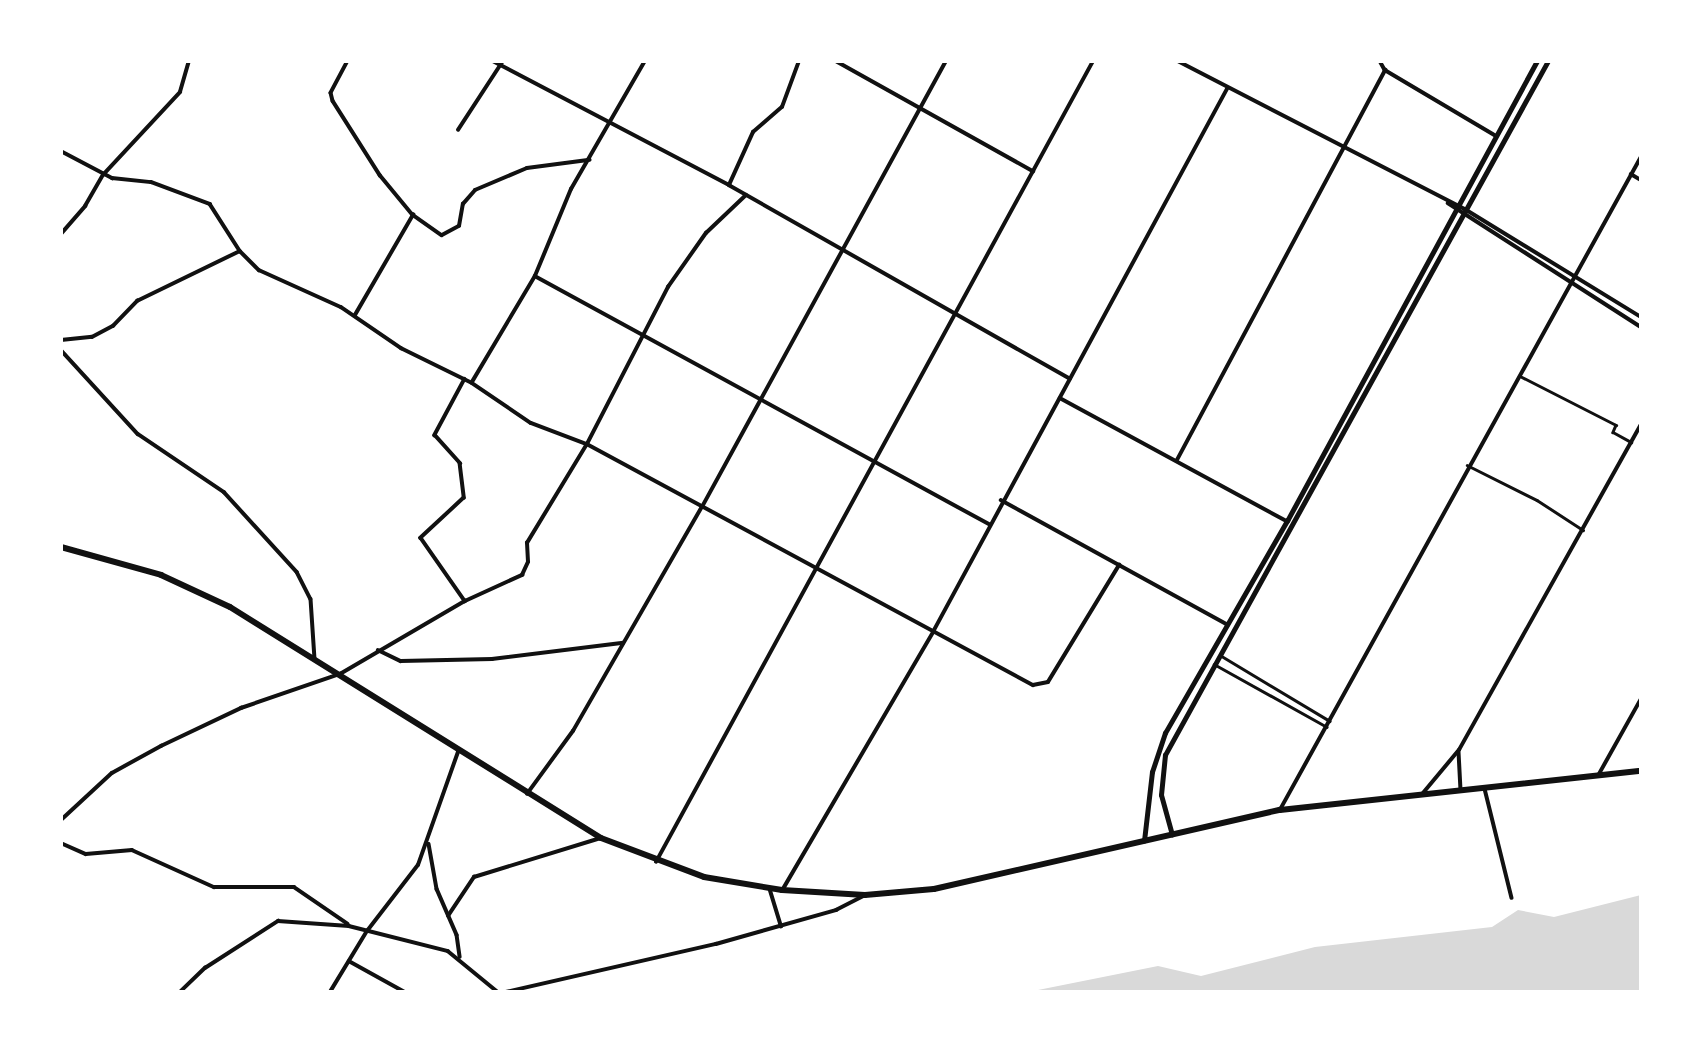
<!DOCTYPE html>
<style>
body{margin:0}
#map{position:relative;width:1702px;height:1053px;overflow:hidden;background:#fff;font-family:Quicksand,sans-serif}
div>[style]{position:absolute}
.water>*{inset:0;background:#d9d9d9}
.pedestrian>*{height:2.5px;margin:-1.25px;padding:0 1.25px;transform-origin:1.25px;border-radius:1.25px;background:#111}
.minor>*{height:3.5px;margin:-1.75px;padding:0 1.75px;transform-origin:1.75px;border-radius:1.75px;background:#111}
.tertiary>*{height:4.5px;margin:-2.25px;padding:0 2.25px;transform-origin:2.25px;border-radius:2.25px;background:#111}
.trunk>*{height:6px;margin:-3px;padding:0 3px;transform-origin:3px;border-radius:3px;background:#111}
span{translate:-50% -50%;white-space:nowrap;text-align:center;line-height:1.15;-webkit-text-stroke:6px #fff;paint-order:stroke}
.frame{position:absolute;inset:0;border:63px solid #fff;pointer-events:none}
</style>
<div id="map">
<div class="water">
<i style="clip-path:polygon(1641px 895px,1641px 992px,1028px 992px,1158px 966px,1201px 976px,1315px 947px,1492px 927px,1518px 910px,1554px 917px)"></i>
</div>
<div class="pedestrian">
<i style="left:1520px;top:376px;width:108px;rotate:27deg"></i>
<i style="left:1616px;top:425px;width:8px;rotate:113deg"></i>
<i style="left:1613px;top:432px;width:21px;rotate:29deg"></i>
<i style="left:1467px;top:465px;width:78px;rotate:26.6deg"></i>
<i style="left:1537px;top:500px;width:55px;rotate:33.1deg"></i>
<i style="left:1220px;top:655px;width:128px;rotate:31deg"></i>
<i style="left:1214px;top:664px;width:129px;rotate:29.1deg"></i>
</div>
<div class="minor">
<i style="left:348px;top:61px;width:36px;rotate:118deg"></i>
<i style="left:331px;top:93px;width:8px;rotate:76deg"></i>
<i style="left:333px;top:101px;width:88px;rotate:57.6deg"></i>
<i style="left:380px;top:175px;width:52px;rotate:50.5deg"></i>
<i style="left:413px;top:215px;width:35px;rotate:35deg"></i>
<i style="left:442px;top:235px;width:19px;rotate:-28deg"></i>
<i style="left:459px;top:226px;width:22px;rotate:-80deg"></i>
<i style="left:463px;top:204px;width:18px;rotate:-49deg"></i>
<i style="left:475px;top:190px;width:56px;rotate:-22.9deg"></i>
<i style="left:527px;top:168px;width:63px;rotate:-7.4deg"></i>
<i style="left:493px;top:61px;width:267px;rotate:27.7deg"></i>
<i style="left:729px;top:185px;width:392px;rotate:29.6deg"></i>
<i style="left:836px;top:61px;width:226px;rotate:29.2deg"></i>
<i style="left:1178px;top:61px;width:323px;rotate:27.3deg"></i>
<i style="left:1465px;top:209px;width:206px;rotate:31.5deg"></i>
<i style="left:1380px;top:61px;width:10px;rotate:61deg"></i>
<i style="left:1385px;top:70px;width:129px;rotate:30.7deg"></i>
<i style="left:458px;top:130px;width:82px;rotate:-56.9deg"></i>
<i style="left:61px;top:151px;width:58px;rotate:27.9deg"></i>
<i style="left:112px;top:178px;width:39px;rotate:6deg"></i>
<i style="left:151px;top:182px;width:63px;rotate:20.4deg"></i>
<i style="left:210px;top:204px;width:56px;rotate:57.4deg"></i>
<i style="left:240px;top:251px;width:27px;rotate:45deg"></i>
<i style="left:259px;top:270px;width:90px;rotate:24.3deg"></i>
<i style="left:341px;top:307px;width:73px;rotate:34.3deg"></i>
<i style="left:401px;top:348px;width:79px;rotate:26.2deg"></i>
<i style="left:472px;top:383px;width:71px;rotate:34.1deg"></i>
<i style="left:531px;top:423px;width:60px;rotate:20.6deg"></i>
<i style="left:587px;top:444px;width:507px;rotate:28.38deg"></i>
<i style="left:1033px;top:685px;width:15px;rotate:-11deg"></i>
<i style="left:1048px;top:682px;width:137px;rotate:-58.7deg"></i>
<i style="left:1631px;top:174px;width:12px;rotate:31deg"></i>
<i style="left:729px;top:185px;width:58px;rotate:-65.6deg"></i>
<i style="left:753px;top:132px;width:38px;rotate:-41deg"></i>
<i style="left:782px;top:107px;width:49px;rotate:-69.7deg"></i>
<i style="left:1448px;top:203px;width:229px;rotate:32.7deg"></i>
<i style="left:61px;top:234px;width:37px;rotate:-49deg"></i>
<i style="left:85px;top:206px;width:36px;rotate:-60deg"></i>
<i style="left:103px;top:175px;width:113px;rotate:-47.1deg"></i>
<i style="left:180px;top:92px;width:32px;rotate:-74deg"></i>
<i style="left:535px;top:276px;width:517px;rotate:28.65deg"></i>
<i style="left:355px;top:315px;width:116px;rotate:-59.9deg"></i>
<i style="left:61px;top:340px;width:31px;rotate:-6deg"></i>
<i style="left:92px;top:337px;width:24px;rotate:-28deg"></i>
<i style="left:113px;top:326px;width:35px;rotate:-46deg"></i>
<i style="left:137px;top:301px;width:114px;rotate:-25.9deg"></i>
<i style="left:61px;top:350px;width:114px;rotate:47.5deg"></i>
<i style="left:138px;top:434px;width:104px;rotate:34deg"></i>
<i style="left:224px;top:492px;width:108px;rotate:47.6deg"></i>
<i style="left:297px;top:572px;width:30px;rotate:63deg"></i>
<i style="left:311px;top:599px;width:60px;rotate:86.2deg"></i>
<i style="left:465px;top:379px;width:64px;rotate:118.2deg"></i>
<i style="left:435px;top:435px;width:38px;rotate:48deg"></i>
<i style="left:460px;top:463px;width:35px;rotate:83deg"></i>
<i style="left:464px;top:498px;width:59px;rotate:137.1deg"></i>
<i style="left:421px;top:538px;width:77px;rotate:55.1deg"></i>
<i style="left:472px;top:382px;width:123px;rotate:-59.3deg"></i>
<i style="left:535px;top:276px;width:94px;rotate:-67.5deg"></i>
<i style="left:571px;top:189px;width:148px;rotate:-60deg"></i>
<i style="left:1060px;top:398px;width:258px;rotate:28.5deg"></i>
<i style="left:1177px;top:460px;width:442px;rotate:-61.9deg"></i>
<i style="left:1001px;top:500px;width:259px;rotate:28.8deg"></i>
<i style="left:378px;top:650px;width:25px;rotate:26deg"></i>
<i style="left:401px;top:661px;width:91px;rotate:-1.3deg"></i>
<i style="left:492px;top:659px;width:132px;rotate:-7deg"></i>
<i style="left:1459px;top:752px;width:37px;rotate:87deg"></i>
<i style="left:1599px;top:774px;width:86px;rotate:-60.8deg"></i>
<i style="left:1485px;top:789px;width:112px;rotate:76.1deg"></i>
<i style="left:1423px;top:793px;width:56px;rotate:-50.1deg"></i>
<i style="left:1459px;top:750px;width:372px;rotate:-60.8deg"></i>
<i style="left:527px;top:794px;width:78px;rotate:-53.9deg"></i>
<i style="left:573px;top:731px;width:258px;rotate:-60.1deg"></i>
<i style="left:702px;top:507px;width:508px;rotate:-61.32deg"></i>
<i style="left:1281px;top:808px;width:744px;rotate:-61.06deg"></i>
<i style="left:61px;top:820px;width:69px;rotate:-42.7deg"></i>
<i style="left:112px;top:773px;width:56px;rotate:-28.9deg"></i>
<i style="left:161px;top:746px;width:89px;rotate:-25.4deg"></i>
<i style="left:241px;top:708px;width:105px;rotate:-19deg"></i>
<i style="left:340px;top:674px;width:145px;rotate:-30.3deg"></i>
<i style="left:465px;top:601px;width:63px;rotate:-24.5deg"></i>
<i style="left:522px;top:575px;width:14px;rotate:-65deg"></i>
<i style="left:528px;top:562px;width:19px;rotate:-93deg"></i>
<i style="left:527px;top:543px;width:116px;rotate:-58.8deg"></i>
<i style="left:587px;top:444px;width:177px;rotate:-62.7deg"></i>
<i style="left:668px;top:287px;width:66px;rotate:-54.9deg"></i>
<i style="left:706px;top:233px;width:55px;rotate:-43.5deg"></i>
<i style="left:61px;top:843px;width:27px;rotate:24deg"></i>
<i style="left:86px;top:854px;width:46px;rotate:-5deg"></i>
<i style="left:132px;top:850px;width:90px;rotate:24.3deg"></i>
<i style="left:214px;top:887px;width:80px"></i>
<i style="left:294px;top:887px;width:65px;rotate:34.4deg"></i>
<i style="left:429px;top:844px;width:46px;rotate:79.9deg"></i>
<i style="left:437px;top:889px;width:50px;rotate:66.5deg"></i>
<i style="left:457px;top:935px;width:22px;rotate:82deg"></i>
<i style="left:656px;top:862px;width:912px;rotate:-61.38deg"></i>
<i style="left:770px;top:889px;width:39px;rotate:73deg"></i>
<i style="left:783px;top:889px;width:298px;rotate:-59.7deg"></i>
<i style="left:933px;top:632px;width:617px;rotate:-61.57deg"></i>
<i style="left:448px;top:916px;width:47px;rotate:-56.3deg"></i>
<i style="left:474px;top:877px;width:133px;rotate:-17.1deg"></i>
<i style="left:349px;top:961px;width:64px;rotate:29deg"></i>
<i style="left:180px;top:992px;width:35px;rotate:-44deg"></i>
<i style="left:205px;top:968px;width:87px;rotate:-32.8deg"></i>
<i style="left:278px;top:921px;width:71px;rotate:4deg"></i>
<i style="left:349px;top:926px;width:102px;rotate:14.2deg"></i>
<i style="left:448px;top:951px;width:65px;rotate:39.4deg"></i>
<i style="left:330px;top:992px;width:71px;rotate:-58.8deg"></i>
<i style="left:367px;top:931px;width:83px;rotate:-52.3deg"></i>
<i style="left:418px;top:865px;width:120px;rotate:-70.5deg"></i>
<i style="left:506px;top:992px;width:215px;rotate:-12.9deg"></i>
<i style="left:716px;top:944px;width:125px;rotate:-15.8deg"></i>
<i style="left:836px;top:910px;width:33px;rotate:-27deg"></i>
</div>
<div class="tertiary">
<i style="left:1172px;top:835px;width:41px;rotate:-105.4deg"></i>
<i style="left:1161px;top:795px;width:40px;rotate:-84.3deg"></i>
<i style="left:1165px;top:755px;width:793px;rotate:-61.11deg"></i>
<i style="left:1144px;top:841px;width:69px;rotate:-83.4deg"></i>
<i style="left:1152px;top:772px;width:41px;rotate:-71.6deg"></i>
<i style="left:1165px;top:733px;width:245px;rotate:-60.1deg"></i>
<i style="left:1287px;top:521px;width:524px;rotate:-61.48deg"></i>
</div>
<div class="trunk">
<i style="left:61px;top:547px;width:104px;rotate:15.6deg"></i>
<i style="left:161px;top:575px;width:76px;rotate:24.9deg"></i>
<i style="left:230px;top:607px;width:437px;rotate:31.9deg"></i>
<i style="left:601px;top:838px;width:110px;rotate:20.7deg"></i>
<i style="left:704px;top:877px;width:79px;rotate:9.5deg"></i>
<i style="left:782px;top:890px;width:83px;rotate:3.4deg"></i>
<i style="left:865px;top:895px;width:69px;rotate:-5deg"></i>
<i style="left:934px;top:889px;width:355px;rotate:-12.9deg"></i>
<i style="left:1280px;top:810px;width:363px;rotate:-6.2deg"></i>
</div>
<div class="frame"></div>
</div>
